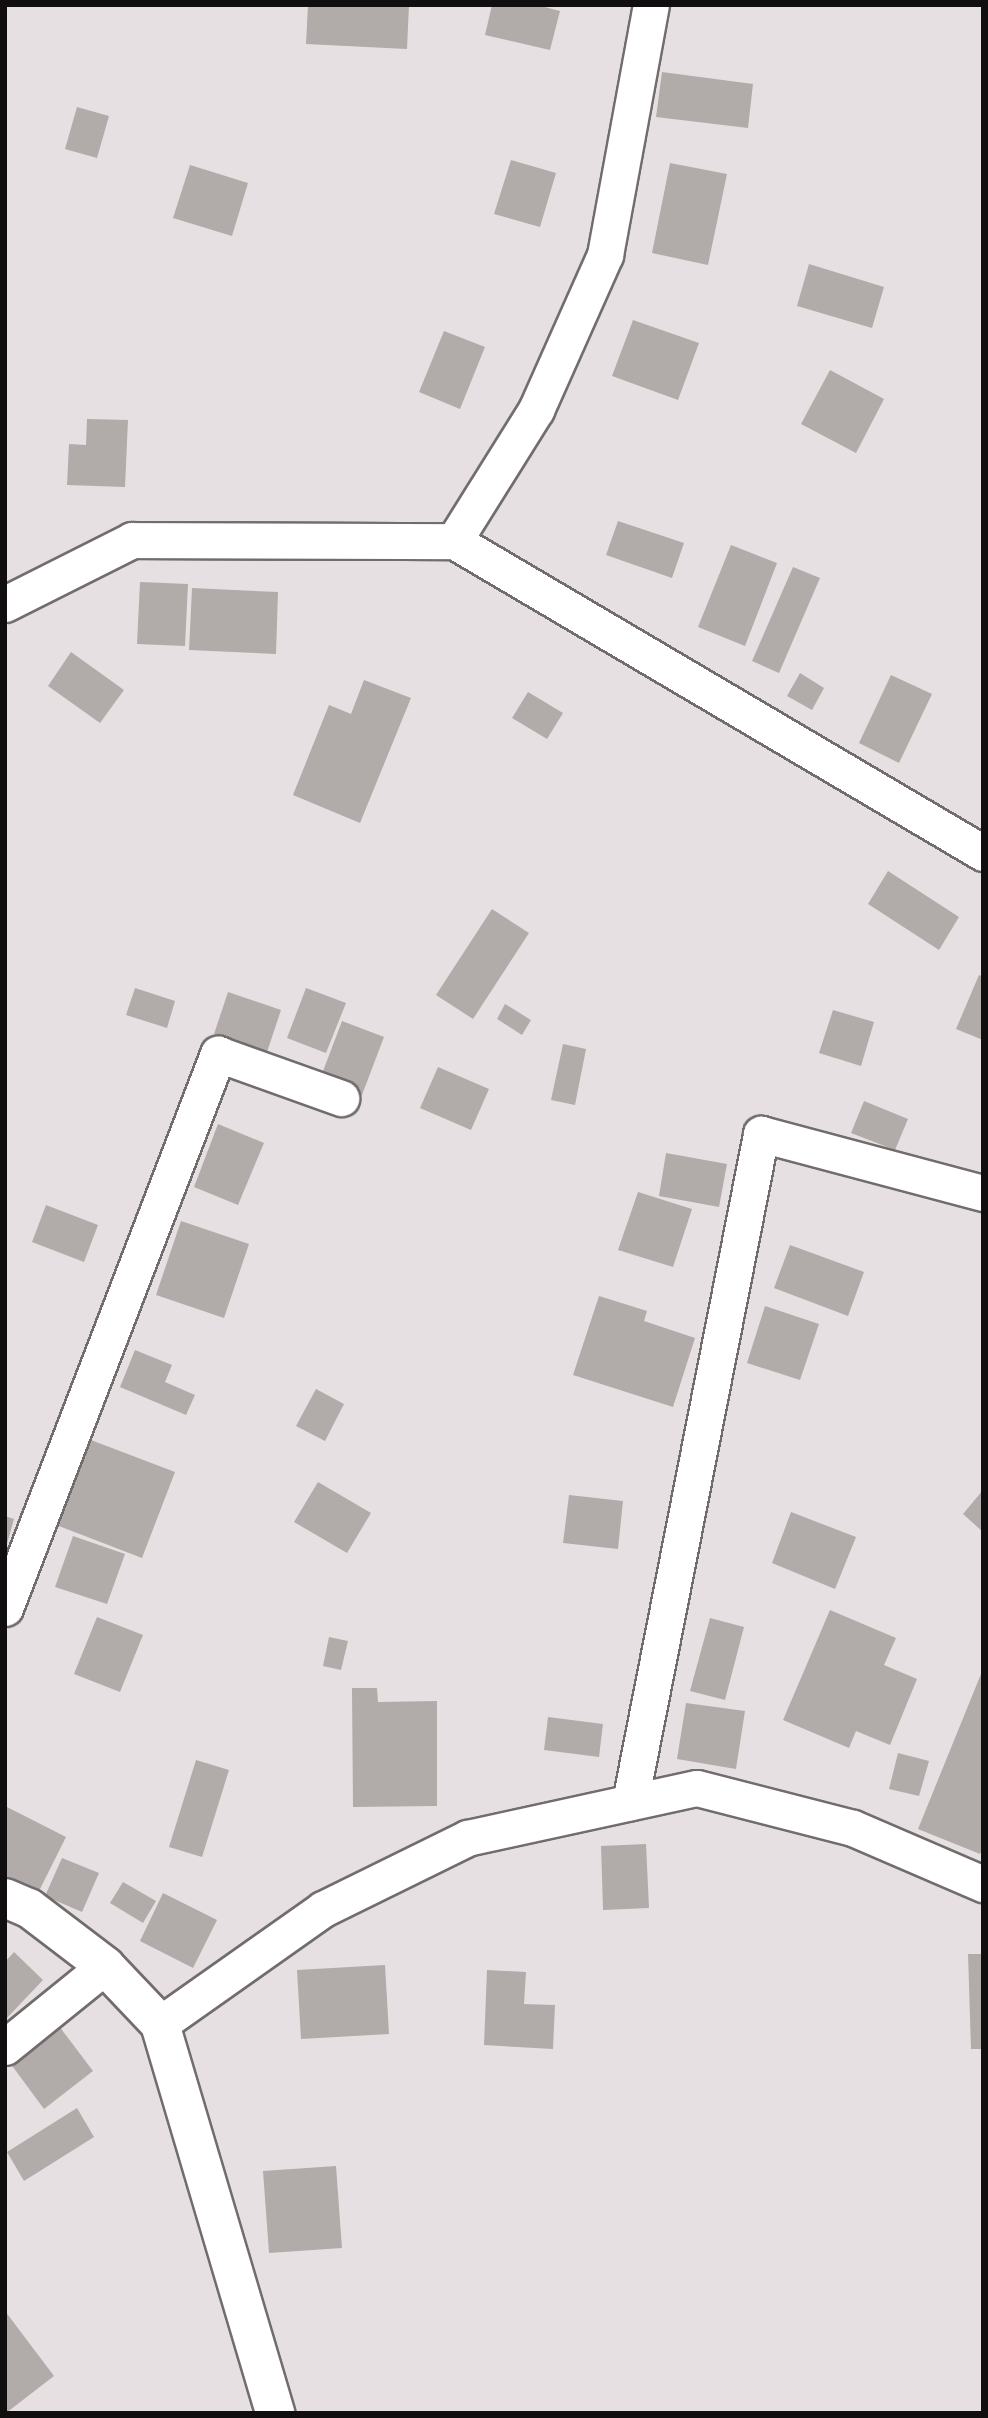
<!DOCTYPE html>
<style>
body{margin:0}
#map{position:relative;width:988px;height:2418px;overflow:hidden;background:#e7e0e2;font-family:"Golos Text",sans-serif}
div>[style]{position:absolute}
.building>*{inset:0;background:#b1aba9}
.roads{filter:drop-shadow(2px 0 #726c6d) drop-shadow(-2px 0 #726c6d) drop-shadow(0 2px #726c6d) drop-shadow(0 -2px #726c6d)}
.minor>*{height:35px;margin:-17.5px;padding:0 17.5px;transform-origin:17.5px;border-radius:17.5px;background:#fff}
.tertiary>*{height:38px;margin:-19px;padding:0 19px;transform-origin:19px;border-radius:19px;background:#fff}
span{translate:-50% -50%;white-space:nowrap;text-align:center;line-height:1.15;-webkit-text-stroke:6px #e7e0e2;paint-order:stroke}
.frame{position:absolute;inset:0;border:7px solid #110e0f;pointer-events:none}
</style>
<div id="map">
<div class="building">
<i style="clip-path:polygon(308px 5px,409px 5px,407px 49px,306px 44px)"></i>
<i style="clip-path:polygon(492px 5px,537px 5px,560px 11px,550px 50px,485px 35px)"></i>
<i style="clip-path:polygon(662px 72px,753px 84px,748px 128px,656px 117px)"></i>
<i style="clip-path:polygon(77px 107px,109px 116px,97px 158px,65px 149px)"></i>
<i style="clip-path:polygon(511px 160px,556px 173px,540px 227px,494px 214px)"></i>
<i style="clip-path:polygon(670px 163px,727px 174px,708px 265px,652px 253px)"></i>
<i style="clip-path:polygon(190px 165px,248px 183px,232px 236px,173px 218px)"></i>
<i style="clip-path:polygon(809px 264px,884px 287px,872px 328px,797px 306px)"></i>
<i style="clip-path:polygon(633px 320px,699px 343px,678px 400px,612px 376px)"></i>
<i style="clip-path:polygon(444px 331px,485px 347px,460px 409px,419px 392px)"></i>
<i style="clip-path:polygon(830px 370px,884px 399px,856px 453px,801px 424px)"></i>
<i style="clip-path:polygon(87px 419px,128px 420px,125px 487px,67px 485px,69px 444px,86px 445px)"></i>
<i style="clip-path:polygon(618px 521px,684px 543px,672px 578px,606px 555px)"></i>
<i style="clip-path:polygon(731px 545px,777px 563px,745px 646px,698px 627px)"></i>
<i style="clip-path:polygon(793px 567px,820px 578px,779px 673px,752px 661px)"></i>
<i style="clip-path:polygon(140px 582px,188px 584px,185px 646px,137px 644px)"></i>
<i style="clip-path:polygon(192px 588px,278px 592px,276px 654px,189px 650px)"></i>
<i style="clip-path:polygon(71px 652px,124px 690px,100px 723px,48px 686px)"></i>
<i style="clip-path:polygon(800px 673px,824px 688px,812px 710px,787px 696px)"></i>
<i style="clip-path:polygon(891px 675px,932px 694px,899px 763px,859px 743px)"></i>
<i style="clip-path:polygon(364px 680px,411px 698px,360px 823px,293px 795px,329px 705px,351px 714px)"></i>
<i style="clip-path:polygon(528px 692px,563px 713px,547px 739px,512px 718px)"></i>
<i style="clip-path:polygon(888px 871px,959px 917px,939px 950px,868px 904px)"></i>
<i style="clip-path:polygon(492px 909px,529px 933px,473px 1019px,436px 995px)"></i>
<i style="clip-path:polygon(979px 975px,983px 977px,983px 1040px,956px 1029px)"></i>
<i style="clip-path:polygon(135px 988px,175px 1001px,167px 1028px,126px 1015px)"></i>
<i style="clip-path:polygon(306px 988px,346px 1003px,326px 1053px,287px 1038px)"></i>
<i style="clip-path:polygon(228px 992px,281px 1010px,267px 1052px,214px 1034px)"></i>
<i style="clip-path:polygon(505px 1004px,531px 1020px,522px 1035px,497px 1019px)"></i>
<i style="clip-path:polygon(833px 1010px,874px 1022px,861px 1066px,819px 1053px)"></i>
<i style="clip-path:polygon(342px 1021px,384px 1037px,362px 1095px,320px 1079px)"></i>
<i style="clip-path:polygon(563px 1044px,586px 1049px,575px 1105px,551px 1100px)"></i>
<i style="clip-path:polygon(438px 1067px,489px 1089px,471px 1130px,420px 1108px)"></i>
<i style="clip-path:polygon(864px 1101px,908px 1119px,895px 1150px,851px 1133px)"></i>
<i style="clip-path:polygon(218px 1124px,264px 1143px,238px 1205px,194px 1187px)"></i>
<i style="clip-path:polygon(666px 1153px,727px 1164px,719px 1207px,659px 1196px)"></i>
<i style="clip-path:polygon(638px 1192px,692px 1209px,673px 1267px,618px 1250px)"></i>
<i style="clip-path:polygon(46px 1205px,98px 1225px,84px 1262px,32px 1242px)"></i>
<i style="clip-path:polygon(181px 1221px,249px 1244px,224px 1318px,156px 1295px)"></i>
<i style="clip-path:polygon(790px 1245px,864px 1272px,848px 1316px,774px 1288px)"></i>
<i style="clip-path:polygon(599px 1296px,647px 1311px,644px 1321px,695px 1338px,673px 1407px,573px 1375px)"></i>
<i style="clip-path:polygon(765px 1306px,819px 1324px,800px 1380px,747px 1363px)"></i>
<i style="clip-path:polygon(135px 1350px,172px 1365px,165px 1382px,195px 1395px,186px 1415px,120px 1387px)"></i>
<i style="clip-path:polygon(316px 1389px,344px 1404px,325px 1441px,296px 1426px)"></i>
<i style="clip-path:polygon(83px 1437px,175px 1472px,142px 1558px,51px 1523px)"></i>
<i style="clip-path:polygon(318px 1482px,371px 1513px,347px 1553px,294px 1522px)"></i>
<i style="clip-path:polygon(983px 1490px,983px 1532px,963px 1514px)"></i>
<i style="clip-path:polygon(569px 1495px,623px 1501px,618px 1549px,563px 1543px)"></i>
<i style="clip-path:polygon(791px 1512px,856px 1537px,835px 1589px,772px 1563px)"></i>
<i style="clip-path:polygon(5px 1516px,14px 1519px,6px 1547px,5px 1547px)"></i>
<i style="clip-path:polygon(73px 1536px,125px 1554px,107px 1604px,55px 1587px)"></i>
<i style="clip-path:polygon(830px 1610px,896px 1638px,884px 1665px,917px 1679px,890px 1745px,856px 1731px,849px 1748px,783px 1720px)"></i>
<i style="clip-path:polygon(97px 1617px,143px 1635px,120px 1692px,74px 1674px)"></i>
<i style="clip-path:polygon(710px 1618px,744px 1627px,725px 1700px,690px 1691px)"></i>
<i style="clip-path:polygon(329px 1637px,348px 1641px,341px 1670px,323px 1666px)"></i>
<i style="clip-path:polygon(983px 1669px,983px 1847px,980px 1854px,918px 1829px)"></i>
<i style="clip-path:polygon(352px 1688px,377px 1688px,378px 1702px,437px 1701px,437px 1806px,353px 1807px)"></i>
<i style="clip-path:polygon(686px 1703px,745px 1711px,736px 1769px,677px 1759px)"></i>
<i style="clip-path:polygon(548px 1717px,603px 1724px,599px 1757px,544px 1750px)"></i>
<i style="clip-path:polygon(898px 1753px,929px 1761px,919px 1796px,889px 1789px)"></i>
<i style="clip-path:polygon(196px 1760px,229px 1770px,202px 1857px,169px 1847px)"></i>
<i style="clip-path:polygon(5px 1806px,66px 1837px,37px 1895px,5px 1879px)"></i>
<i style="clip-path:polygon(646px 1844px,649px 1908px,603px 1910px,601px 1846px)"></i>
<i style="clip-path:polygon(62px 1858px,99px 1873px,82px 1912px,45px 1896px)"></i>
<i style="clip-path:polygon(123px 1882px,156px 1901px,143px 1923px,110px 1903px)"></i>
<i style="clip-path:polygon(163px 1893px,217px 1920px,193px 1968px,140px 1941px)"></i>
<i style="clip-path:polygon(14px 1952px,43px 1980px,5px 2020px,5px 1962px)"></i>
<i style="clip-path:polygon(968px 1954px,983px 1954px,983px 2049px,971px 2049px)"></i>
<i style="clip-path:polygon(385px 1965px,389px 2034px,301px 2039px,297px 1970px)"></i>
<i style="clip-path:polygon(487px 1970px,526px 1972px,524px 2004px,555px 2005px,553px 2049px,484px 2045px)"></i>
<i style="clip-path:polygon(59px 2026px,93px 2071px,44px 2109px,10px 2063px)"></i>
<i style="clip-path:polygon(77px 2108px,94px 2137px,24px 2181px,7px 2152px)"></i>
<i style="clip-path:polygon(336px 2166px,342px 2248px,269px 2253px,263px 2171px)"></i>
<i style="clip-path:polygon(5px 2311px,54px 2376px,6px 2413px,5px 2413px)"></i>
</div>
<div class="roads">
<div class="minor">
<i style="left:454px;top:541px;width:614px;rotate:30.53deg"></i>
<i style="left:5px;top:604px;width:142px;rotate:-26.7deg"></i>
<i style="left:132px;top:540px;width:322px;rotate:0.2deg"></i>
<i style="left:454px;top:541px;width:155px;rotate:-58deg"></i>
<i style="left:536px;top:410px;width:170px;rotate:-66deg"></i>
<i style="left:605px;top:255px;width:254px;rotate:-79.6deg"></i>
<i style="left:5px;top:1608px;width:594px;rotate:-68.97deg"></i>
<i style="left:218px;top:1054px;width:131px;rotate:19.7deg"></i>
<i style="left:630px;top:1802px;width:681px;rotate:-78.9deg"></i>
<i style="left:761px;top:1134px;width:230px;rotate:14.9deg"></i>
<i style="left:160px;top:2024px;width:199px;rotate:-35.2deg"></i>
<i style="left:323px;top:1909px;width:161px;rotate:-26.2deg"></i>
<i style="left:467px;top:1838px;width:235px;rotate:-12.3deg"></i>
<i style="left:697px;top:1788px;width:161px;rotate:14.4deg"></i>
<i style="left:853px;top:1828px;width:142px;rotate:23.3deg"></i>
<i style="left:5px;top:2047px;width:129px;rotate:-39deg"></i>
</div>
<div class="tertiary">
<i style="left:5px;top:1898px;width:26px;rotate:23deg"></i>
<i style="left:29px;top:1908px;width:96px;rotate:37.3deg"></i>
<i style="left:105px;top:1966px;width:80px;rotate:46.5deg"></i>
<i style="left:160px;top:2024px;width:406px;rotate:73.5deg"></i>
</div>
</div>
<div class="frame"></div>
</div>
